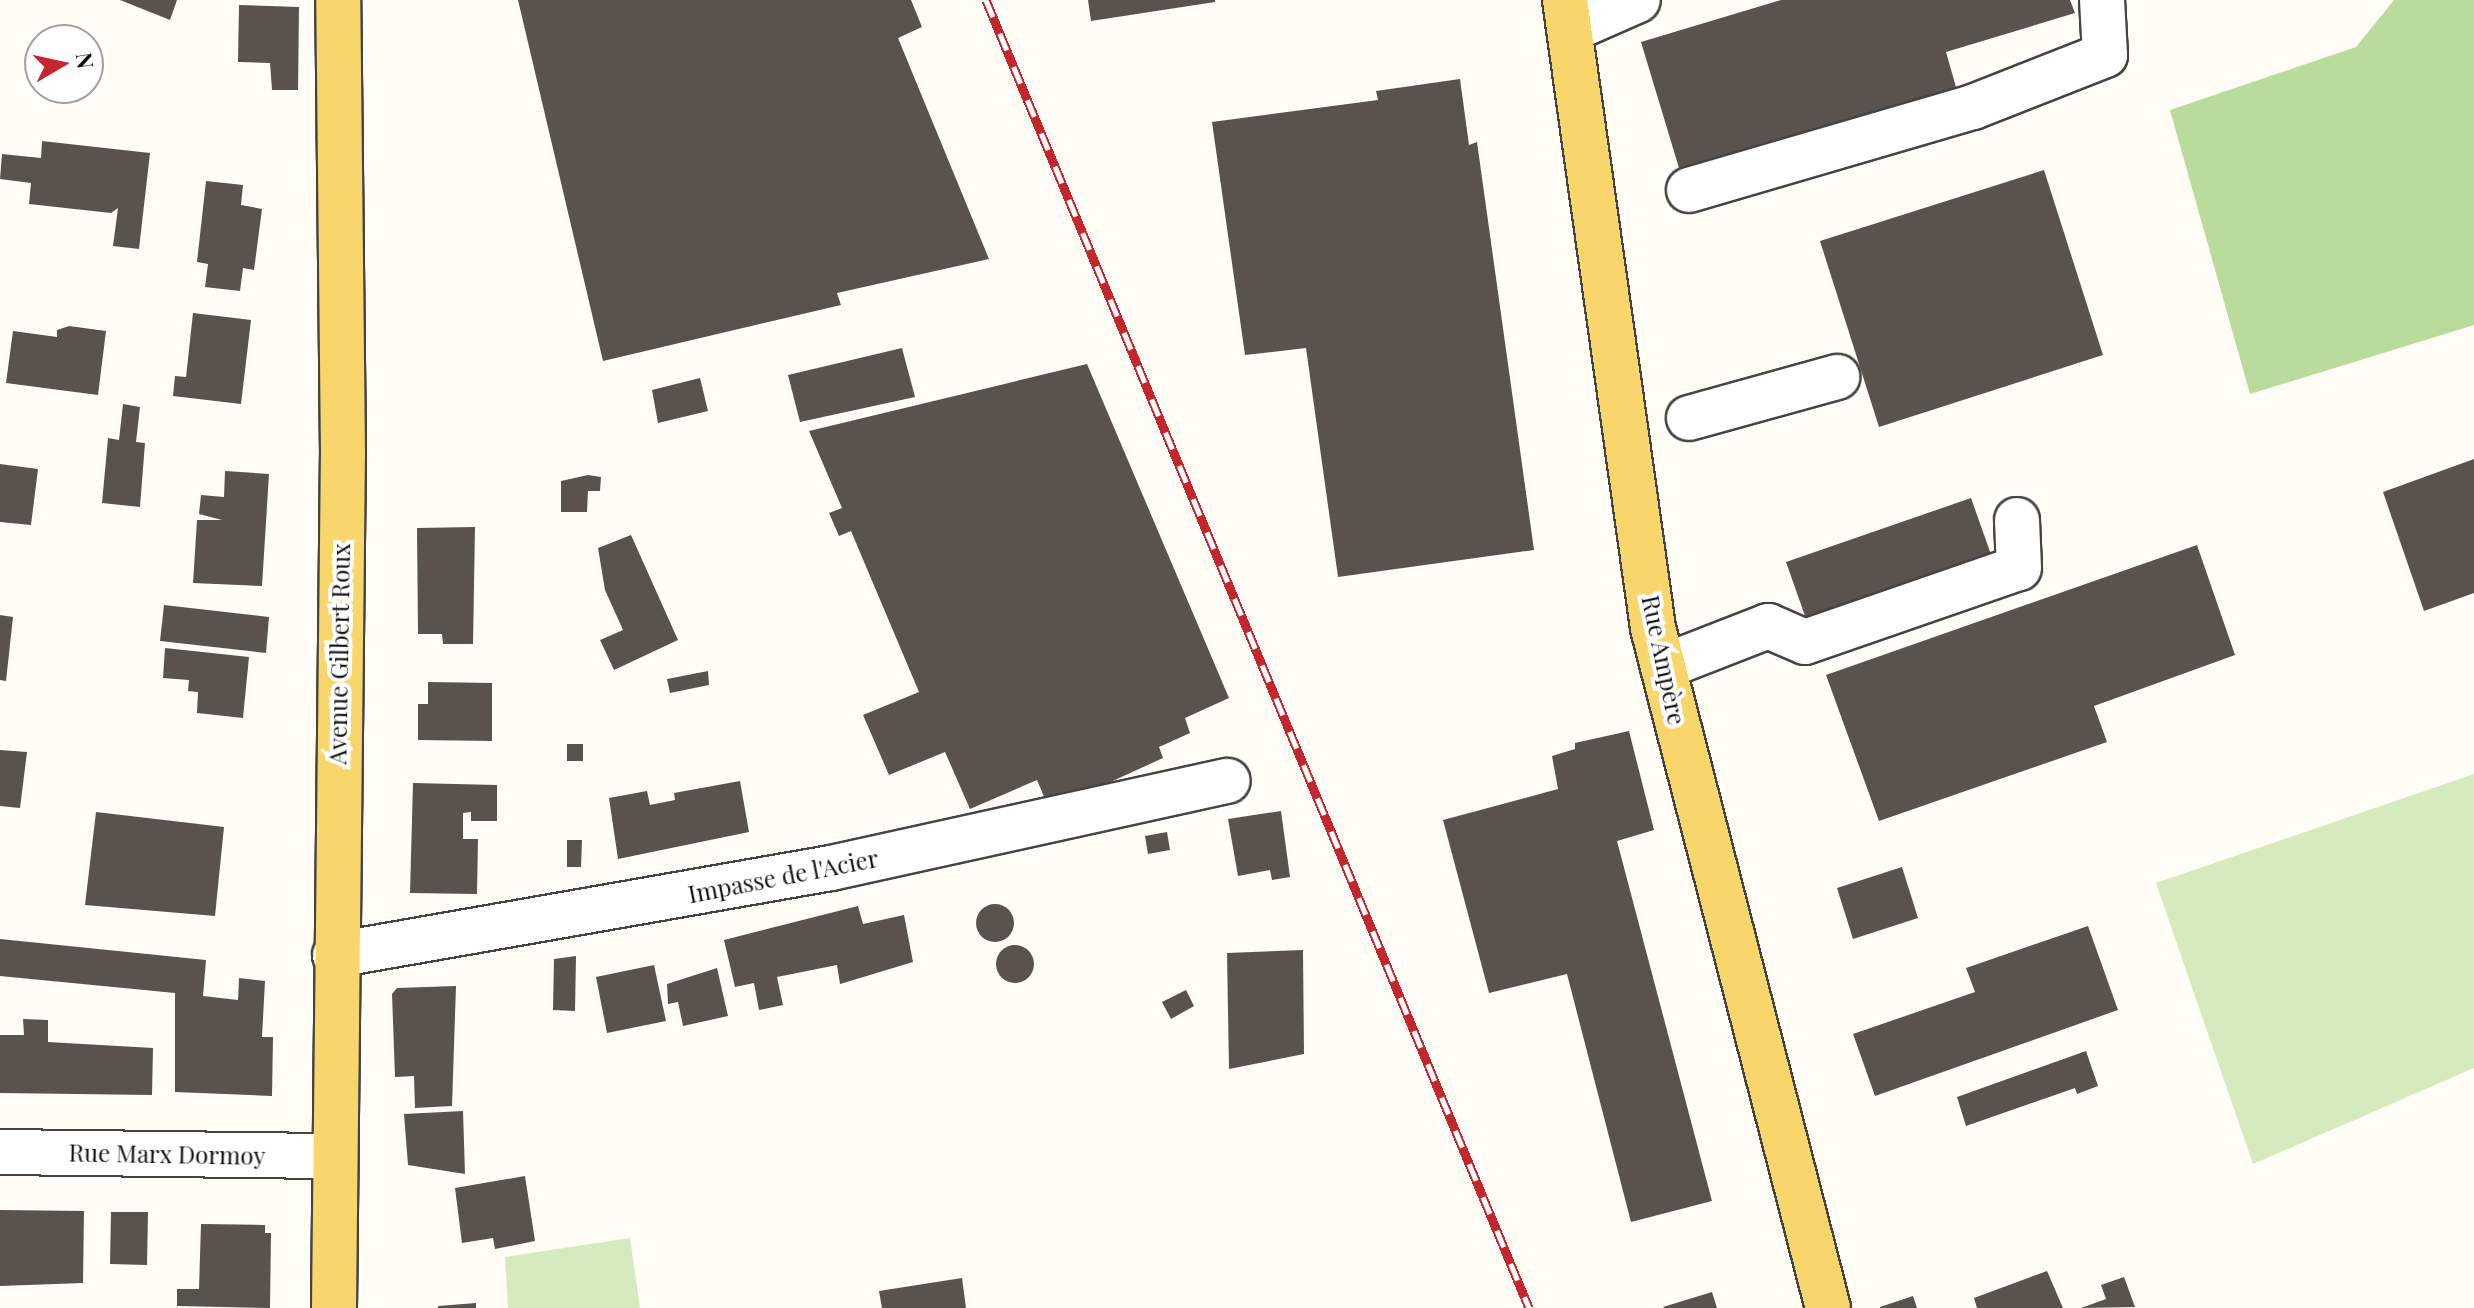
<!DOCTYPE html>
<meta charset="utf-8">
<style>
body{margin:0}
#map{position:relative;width:2474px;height:1308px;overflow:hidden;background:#fffdf5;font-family:"Playfair Display",serif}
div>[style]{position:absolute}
.green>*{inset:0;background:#d5ebbd}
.forest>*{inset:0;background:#b9dc9c}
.building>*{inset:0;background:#5a524d}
.round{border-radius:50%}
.roads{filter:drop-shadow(2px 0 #444) drop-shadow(-2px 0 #444) drop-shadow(0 2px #444) drop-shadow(0 -2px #444)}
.minor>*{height:44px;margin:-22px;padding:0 22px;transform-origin:22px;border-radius:22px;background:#fff}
.major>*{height:44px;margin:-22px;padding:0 22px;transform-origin:22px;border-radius:22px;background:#f9d66b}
.rail>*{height:9px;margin-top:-4.5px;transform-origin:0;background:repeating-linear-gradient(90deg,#fff 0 18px,#c4262e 0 36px);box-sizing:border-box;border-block:2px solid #c4262e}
span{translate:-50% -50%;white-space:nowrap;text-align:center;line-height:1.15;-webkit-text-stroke:8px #fff;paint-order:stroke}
.street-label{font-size:24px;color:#111}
.north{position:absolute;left:24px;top:24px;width:80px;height:80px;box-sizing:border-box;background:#fff;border:2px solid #a0a0a0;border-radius:50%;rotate:81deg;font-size:22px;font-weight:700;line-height:32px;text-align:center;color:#111}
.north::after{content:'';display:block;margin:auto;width:28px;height:36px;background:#c4262e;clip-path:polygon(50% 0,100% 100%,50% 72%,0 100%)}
</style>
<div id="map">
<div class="green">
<i style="clip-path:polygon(2474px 774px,2474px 1068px,2253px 1164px,2156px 883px)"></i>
<i style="clip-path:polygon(630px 1238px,640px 1308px,508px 1308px,505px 1257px)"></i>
</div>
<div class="forest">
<i style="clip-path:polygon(2394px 0,2474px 0,2474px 325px,2250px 394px,2170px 110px,2356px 47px)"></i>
</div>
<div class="building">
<i style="clip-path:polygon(120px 0,177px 0,170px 20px)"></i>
<i style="clip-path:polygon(518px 0,911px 0,922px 27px,898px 38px,989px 259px,837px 293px,841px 305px,603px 361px)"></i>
<i style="clip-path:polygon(1088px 0,1215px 0,1215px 2px,1091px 21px)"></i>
<i style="clip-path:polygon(1781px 0,2070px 0,2075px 13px,1946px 52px,1958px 94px,1682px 178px,1641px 42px)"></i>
<i style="clip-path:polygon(239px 5px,299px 7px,298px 90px,272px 90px,270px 63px,238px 62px)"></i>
<i style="clip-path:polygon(1460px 79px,1469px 145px,1477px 142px,1534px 550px,1338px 577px,1306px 348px,1245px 355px,1212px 122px,1378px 100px,1376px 91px)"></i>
<i style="clip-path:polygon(42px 141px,150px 153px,139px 249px,113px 246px,118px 208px,111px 213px,29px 204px,31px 183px,0 179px,2px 154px,41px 158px)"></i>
<i style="clip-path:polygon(2044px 170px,2103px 355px,1879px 427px,1820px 241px)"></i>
<i style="clip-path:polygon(206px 181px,243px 185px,241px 205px,262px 209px,254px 270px,243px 268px,240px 291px,205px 287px,208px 264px,197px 262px)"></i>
<i style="clip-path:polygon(193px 313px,251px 320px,241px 404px,173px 396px,175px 376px,186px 377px)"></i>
<i style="clip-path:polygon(69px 326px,106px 331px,98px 395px,6px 383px,13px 331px,57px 337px,57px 330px)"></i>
<i style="clip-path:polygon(902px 348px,915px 397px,800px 422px,788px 375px)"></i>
<i style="clip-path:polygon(1087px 364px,1229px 698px,1185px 718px,1190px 733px,1159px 747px,1163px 758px,1093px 790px,1045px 799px,1037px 780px,970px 809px,945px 752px,889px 775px,863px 715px,919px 692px,851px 531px,839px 536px,829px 513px,842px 508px,809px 431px)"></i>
<i style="clip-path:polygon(700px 378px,708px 411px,658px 423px,652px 390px)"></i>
<i style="clip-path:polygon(123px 404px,140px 407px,136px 442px,145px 443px,140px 507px,102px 503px,108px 438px,119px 440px)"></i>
<i style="clip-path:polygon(2474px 459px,2474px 593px,2424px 611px,2383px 492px)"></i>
<i style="clip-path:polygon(0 464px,38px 469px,31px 525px,0 522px)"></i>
<i style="clip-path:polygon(225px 471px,269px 474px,262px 586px,193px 583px,197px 520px,222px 520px,199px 514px,201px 495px,224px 497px)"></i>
<i style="clip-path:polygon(588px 475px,601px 477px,600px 491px,588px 491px,587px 512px,561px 512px,561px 481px)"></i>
<i style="clip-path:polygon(1971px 498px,1994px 563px,1810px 630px,1786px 562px)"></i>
<i style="clip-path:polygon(475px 527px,473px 644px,443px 644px,442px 634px,418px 634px,417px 528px)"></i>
<i style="clip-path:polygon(631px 535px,678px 640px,614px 670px,600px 640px,623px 630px,605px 590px,598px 548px)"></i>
<i style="clip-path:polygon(2197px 545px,2235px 655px,2094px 706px,2107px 742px,1879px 821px,1826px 675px)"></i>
<i style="clip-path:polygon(164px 605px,269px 617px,266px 653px,160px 641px)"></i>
<i style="clip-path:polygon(0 615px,13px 617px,6px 681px,0 680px)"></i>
<i style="clip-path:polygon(165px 648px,249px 657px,243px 718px,197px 713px,198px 692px,188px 691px,189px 680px,163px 678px)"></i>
<i style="clip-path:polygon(708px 671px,709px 685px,670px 693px,667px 679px)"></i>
<i style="clip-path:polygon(428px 682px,492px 683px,492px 741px,418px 740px,418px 704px,428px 704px)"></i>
<i style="clip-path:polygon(1629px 731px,1654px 830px,1617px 841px,1712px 1201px,1631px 1222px,1567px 974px,1489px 993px,1443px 820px,1558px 789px,1552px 756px,1575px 749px,1575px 743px)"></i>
<i style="clip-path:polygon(567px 744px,583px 744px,583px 761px,567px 761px)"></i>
<i style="clip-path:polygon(0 750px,27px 752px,20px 808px,0 806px)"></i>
<i style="clip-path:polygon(740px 781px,749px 832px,618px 859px,609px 798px,647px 791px,650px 805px,675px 800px,674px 793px)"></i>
<i style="clip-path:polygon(413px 783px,497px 785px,497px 821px,471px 821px,471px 812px,463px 813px,463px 839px,478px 839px,477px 894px,410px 893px)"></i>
<i style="clip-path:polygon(1281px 811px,1290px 877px,1272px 880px,1270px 870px,1238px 876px,1228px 819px)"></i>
<i style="clip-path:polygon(96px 812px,224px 827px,215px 916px,85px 905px)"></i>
<i style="clip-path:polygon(1167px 832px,1170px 850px,1148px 854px,1145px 836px)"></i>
<i style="clip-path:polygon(567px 840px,582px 840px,581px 867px,567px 867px)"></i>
<i style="clip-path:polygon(1902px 867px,1918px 918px,1853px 939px,1837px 888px)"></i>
<i class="round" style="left:976px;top:904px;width:38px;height:38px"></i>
<i style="clip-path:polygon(858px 906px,863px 924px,904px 915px,913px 962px,840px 984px,837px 965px,777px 977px,783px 1005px,759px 1010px,754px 983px,735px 987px,724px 940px)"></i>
<i style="clip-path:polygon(2088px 926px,2118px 1010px,1875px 1096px,1853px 1034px,1975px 992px,1966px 968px)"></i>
<i style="clip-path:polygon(0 939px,206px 960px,203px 996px,238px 1000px,239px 978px,265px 981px,262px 1037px,273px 1037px,272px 1096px,175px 1092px,175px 993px,0 976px)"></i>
<i class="round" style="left:996px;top:945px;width:38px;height:38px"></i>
<i style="clip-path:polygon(1303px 950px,1304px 1054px,1229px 1069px,1227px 953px)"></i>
<i style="clip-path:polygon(576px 956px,575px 1011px,553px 1010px,554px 959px)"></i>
<i style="clip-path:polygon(654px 965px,666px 1021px,607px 1033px,596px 977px)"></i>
<i style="clip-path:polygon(717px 968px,728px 1016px,683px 1026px,678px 1002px,668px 1004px,667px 984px)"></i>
<i style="clip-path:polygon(456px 986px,452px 1106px,415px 1108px,414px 1076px,395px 1077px,392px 994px,397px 988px)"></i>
<i style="clip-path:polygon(1186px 990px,1194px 1006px,1171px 1019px,1162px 1002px)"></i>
<i style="clip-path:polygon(23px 1019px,48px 1020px,48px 1042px,153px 1048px,152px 1095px,0 1093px,0 1035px,24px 1035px)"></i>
<i style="clip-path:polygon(2086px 1051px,2098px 1086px,2077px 1094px,2075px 1088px,1966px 1126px,1957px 1097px)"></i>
<i style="clip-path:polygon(463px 1111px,465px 1174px,408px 1165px,404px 1114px)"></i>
<i style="clip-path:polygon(525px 1176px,535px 1241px,495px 1249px,493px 1238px,462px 1243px,455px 1188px)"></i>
<i style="clip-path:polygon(0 1210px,84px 1211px,83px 1283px,0 1286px)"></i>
<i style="clip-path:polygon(111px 1212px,148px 1212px,147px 1265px,110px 1264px)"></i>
<i style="clip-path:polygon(201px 1224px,265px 1225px,265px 1233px,271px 1233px,270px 1308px,177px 1306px,177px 1289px,199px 1289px)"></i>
<i style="clip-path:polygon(2047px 1271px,2063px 1308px,1977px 1308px,1974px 1298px)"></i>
<i style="clip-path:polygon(2124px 1277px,2135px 1307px,2081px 1308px,2106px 1299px,2101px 1285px)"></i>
<i style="clip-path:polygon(962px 1278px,966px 1308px,882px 1308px,879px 1291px)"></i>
<i style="clip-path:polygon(1712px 1292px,1717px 1308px,1664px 1308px,1663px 1307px)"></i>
<i style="clip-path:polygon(1913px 1296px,1917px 1308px,1880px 1308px,1880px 1307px)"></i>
<i style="clip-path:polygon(476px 1303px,476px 1308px,438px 1308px,438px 1306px)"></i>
</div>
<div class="roads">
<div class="minor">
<i style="left:1570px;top:30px;width:74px;rotate:-23.8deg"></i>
<i style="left:1689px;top:190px;width:296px;rotate:-16.3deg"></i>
<i style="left:1973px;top:107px;width:142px;rotate:-21.5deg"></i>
<i style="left:2105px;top:55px;width:55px;rotate:-93.1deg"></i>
<i style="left:1689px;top:418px;width:154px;rotate:-15.5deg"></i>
<i style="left:1663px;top:667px;width:113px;rotate:-21.3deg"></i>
<i style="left:1768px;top:626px;width:40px;rotate:23.4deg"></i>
<i style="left:1805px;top:642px;width:226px;rotate:-19.1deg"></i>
<i style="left:2019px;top:568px;width:48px;rotate:-92.4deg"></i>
<i style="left:335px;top:955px;width:504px;rotate:-9.95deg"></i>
<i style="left:831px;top:868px;width:406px;rotate:-12.4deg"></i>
<i style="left:0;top:1152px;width:335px;rotate:0.7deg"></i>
</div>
<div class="major">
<i style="left:1565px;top:0;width:634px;rotate:82.02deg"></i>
<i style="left:1653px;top:628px;width:702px;rotate:75.57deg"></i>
<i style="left:334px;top:1308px;width:854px;rotate:-89.4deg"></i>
<i style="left:343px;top:454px;width:454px;rotate:-90.6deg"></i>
</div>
</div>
<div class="rail">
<i style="left:986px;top:0;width:1416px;rotate:67.45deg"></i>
</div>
<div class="street-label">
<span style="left:339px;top:654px;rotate:-89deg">Avenue Gilbert Roux</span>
<span style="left:1664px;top:660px;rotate:78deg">Rue Ampère</span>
<span style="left:783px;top:876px;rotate:-11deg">Impasse de l'Acier</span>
<span style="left:167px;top:1154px;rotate:1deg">Rue Marx Dormoy</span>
</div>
<div class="north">N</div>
</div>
